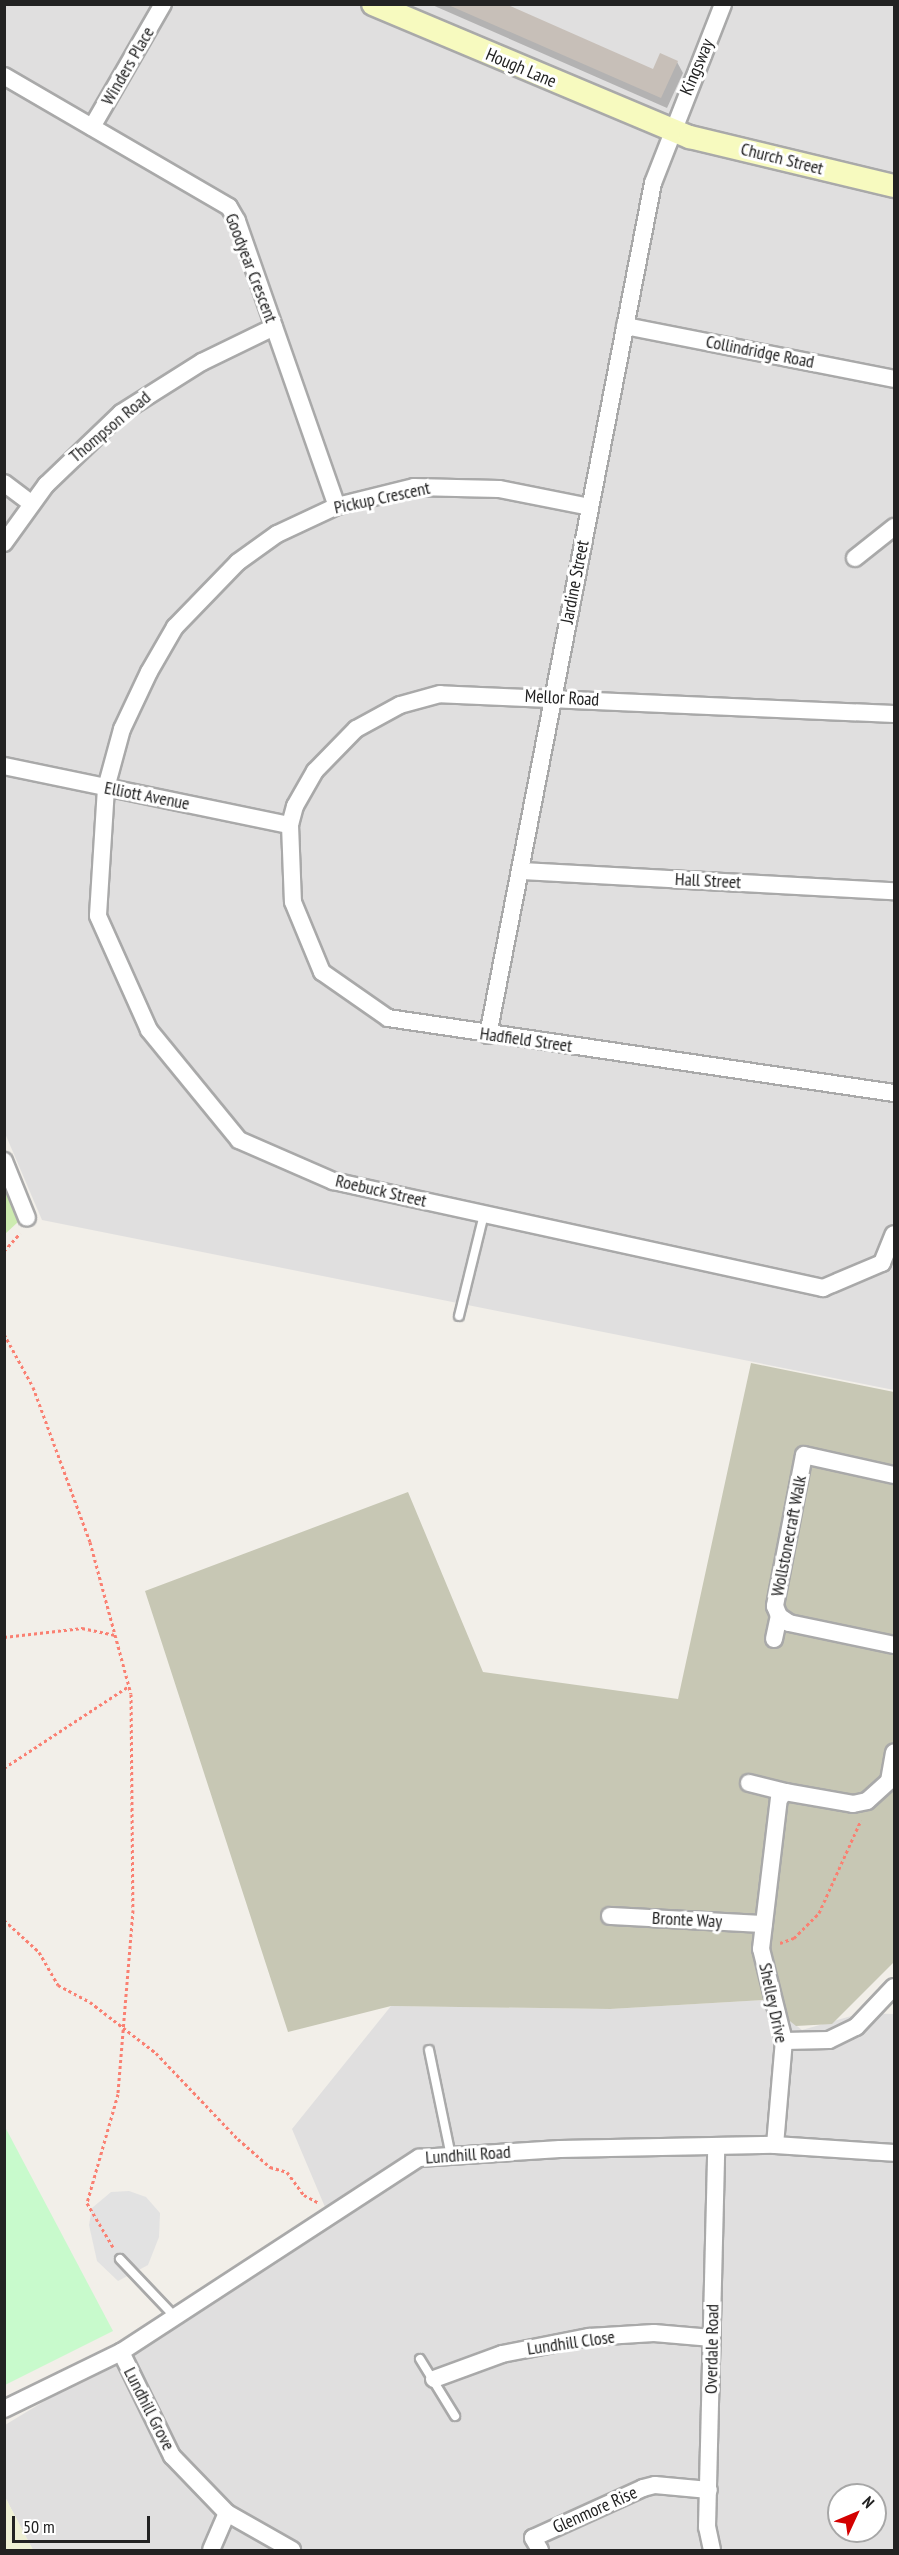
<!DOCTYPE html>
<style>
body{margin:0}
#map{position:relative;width:899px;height:2555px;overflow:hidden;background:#f2efe9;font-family:"PT Sans Narrow",sans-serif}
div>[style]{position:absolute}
.residential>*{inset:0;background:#e0dfdf}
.construction>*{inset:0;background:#c7c7b4}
.farmland>*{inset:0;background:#eef0d5}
.grass>*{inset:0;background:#cdebb0}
.park>*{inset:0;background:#c8facc}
.parking>*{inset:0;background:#e2e2e2}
.shadow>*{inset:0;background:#0003}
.building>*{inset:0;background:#c7bfb8}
.path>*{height:3px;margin-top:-1.5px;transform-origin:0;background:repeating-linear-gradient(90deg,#fa8072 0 3px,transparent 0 6px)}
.roads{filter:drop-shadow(2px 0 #a9a9a9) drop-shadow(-2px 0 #a9a9a9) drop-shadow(0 2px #a9a9a9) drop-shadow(0 -2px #a9a9a9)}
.lane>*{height:8px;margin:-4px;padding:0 4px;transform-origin:4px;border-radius:4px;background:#fff}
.street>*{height:16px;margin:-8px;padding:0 8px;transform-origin:8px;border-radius:8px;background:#fff}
.secondary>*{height:22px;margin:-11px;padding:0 11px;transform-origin:11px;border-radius:11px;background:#f7fabf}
span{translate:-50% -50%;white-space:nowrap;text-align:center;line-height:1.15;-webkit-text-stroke:6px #fff;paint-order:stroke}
.street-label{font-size:18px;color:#222}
.frame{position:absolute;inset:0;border:6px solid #222;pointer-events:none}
.north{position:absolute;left:827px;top:2483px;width:60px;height:60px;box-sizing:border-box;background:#fff;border:2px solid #a7a7a7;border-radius:50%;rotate:46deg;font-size:16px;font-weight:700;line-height:24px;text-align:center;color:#222}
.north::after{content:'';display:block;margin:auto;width:21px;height:27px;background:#d40000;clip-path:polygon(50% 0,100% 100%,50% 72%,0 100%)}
.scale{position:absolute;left:12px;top:2516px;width:138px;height:27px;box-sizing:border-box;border:3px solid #222;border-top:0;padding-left:8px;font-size:18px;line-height:21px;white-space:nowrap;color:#222;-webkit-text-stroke:4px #fff;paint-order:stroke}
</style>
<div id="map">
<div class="residential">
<i style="clip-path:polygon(4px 5px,894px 5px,894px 1390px,42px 1220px,4px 1131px)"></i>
<i style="clip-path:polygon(evenodd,764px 2000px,802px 2030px,862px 2013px,894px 2014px,894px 2550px,33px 2550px,5px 2497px,5px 2425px,333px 2226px,292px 2129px,391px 2006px,610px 2009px,764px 2000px,839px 2495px,875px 2495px,875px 2531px,839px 2531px,839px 2495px)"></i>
</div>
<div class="construction">
<i style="clip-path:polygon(751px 1363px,894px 1392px,894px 1962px,832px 2024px,796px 2026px,764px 2000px,610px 2009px,391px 2006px,288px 2032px,145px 1591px,408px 1492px,483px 1672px,678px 1699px)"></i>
</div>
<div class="farmland">
<i style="clip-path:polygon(4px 2497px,5px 2497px,33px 2550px,5px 2550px)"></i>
</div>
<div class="grass">
<i style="clip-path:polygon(4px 1188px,18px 1222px,5px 1234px,4px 1234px)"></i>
</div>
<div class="park">
<i style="clip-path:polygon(4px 2125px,113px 2331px,5px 2385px,4px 2385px)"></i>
</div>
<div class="parking">
<i style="clip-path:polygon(129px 2191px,146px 2197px,160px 2213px,159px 2237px,148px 2265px,118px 2281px,97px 2261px,89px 2225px,92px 2208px,111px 2192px)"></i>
</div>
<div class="shadow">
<i style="clip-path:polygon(430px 4px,502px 4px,654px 71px,677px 62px,683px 73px,667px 108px)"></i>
</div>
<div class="building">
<i style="clip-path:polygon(446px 4px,506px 4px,653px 69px,660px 53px,678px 61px,661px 98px)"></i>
</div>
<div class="path">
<i style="left:4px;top:1251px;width:24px;rotate:-48deg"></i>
<i style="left:4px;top:1334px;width:60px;rotate:61.3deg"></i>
<i style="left:33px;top:1387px;width:165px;rotate:69.8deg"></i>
<i style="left:90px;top:1542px;width:157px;rotate:74.9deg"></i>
<i style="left:131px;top:1694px;width:216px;rotate:89.5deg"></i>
<i style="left:133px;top:1910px;width:185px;rotate:94.7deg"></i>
<i style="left:118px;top:2094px;width:113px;rotate:105.9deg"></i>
<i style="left:87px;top:2203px;width:51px;rotate:59.4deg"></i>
<i style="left:4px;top:1637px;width:79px;rotate:-6.6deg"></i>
<i style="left:82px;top:1628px;width:34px;rotate:12deg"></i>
<i style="left:4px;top:1768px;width:149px;rotate:-33.3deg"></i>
<i style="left:4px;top:1920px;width:47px;rotate:42.4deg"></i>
<i style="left:39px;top:1952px;width:38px;rotate:60deg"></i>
<i style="left:58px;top:1985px;width:36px;rotate:28deg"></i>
<i style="left:90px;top:2002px;width:83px;rotate:37.7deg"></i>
<i style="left:156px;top:2053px;width:119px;rotate:46.4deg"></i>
<i style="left:238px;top:2139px;width:43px;rotate:41.2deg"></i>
<i style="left:270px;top:2167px;width:18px;rotate:16deg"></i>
<i style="left:287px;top:2172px;width:29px;rotate:54deg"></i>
<i style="left:304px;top:2195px;width:17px;rotate:28deg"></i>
<i style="left:780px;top:1943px;width:15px;rotate:-20deg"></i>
<i style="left:794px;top:1938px;width:35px;rotate:-45deg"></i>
<i style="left:819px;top:1913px;width:102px;rotate:-65.7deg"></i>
</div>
<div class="roads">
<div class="lane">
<i style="left:459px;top:1316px;width:105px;rotate:-76.2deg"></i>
<i style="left:429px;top:2050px;width:108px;rotate:78.3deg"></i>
<i style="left:120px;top:2259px;width:79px;rotate:46.5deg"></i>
<i style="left:420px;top:2359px;width:67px;rotate:58.4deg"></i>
</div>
<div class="street">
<i style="left:4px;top:76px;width:260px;rotate:30.2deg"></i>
<i style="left:229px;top:207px;width:16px;rotate:60deg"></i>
<i style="left:237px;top:221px;width:302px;rotate:70.7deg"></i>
<i style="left:92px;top:127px;width:142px;rotate:-60deg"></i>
<i style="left:625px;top:326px;width:274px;rotate:11.1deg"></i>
<i style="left:4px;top:483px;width:34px;rotate:37deg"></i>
<i style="left:590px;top:507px;width:93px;rotate:-168.8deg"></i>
<i style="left:499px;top:489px;width:85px;rotate:-178.7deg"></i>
<i style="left:414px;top:487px;width:79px;rotate:166.1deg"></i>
<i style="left:337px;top:506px;width:66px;rotate:155deg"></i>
<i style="left:277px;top:534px;width:48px;rotate:144.3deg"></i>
<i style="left:238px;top:562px;width:91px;rotate:134.1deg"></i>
<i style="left:175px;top:627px;width:52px;rotate:120deg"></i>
<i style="left:149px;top:672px;width:63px;rotate:115.3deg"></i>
<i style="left:122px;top:729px;width:61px;rotate:105.2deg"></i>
<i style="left:106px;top:788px;width:128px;rotate:93.6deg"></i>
<i style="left:98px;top:916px;width:125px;rotate:65.9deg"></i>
<i style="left:149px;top:1030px;width:142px;rotate:50.7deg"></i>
<i style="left:239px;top:1140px;width:103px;rotate:23.6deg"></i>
<i style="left:333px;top:1181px;width:502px;rotate:12.32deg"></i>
<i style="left:823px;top:1288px;width:64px;rotate:-23deg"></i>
<i style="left:882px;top:1263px;width:31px;rotate:-68deg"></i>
<i style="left:4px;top:543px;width:72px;rotate:-54.1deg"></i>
<i style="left:46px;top:485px;width:104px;rotate:-43.8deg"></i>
<i style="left:121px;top:413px;width:96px;rotate:-32.2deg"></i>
<i style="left:202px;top:362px;width:80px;rotate:-25.9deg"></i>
<i style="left:855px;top:558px;width:50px;rotate:-38.5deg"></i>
<i style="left:894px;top:714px;width:454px;rotate:-177.5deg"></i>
<i style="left:440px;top:694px;width:41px;rotate:164.6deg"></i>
<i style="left:400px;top:705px;width:50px;rotate:151.4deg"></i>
<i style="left:356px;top:729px;width:59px;rotate:134.3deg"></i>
<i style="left:315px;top:771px;width:40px;rotate:119.7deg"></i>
<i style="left:295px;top:806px;width:20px;rotate:105deg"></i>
<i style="left:290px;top:825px;width:77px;rotate:87.8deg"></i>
<i style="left:293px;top:902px;width:76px;rotate:67.5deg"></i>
<i style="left:322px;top:972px;width:80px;rotate:34.9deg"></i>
<i style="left:388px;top:1018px;width:512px;rotate:8.43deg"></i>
<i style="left:4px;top:766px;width:292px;rotate:11.7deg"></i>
<i style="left:521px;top:871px;width:374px;rotate:3.1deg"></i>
<i style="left:488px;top:1035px;width:868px;rotate:-79.04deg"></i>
<i style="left:653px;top:183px;width:192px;rotate:-68.6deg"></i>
<i style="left:4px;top:1161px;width:61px;rotate:68deg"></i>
<i style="left:894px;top:1475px;width:92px;rotate:-167.5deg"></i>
<i style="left:804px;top:1455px;width:154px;rotate:100.9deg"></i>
<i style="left:775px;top:1606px;width:11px;rotate:68deg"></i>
<i style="left:779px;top:1616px;width:12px;rotate:35deg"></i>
<i style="left:789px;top:1623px;width:107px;rotate:11.8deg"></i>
<i style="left:774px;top:1639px;width:24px;rotate:-78deg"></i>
<i style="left:749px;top:1783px;width:37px;rotate:14deg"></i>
<i style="left:610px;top:1916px;width:154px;rotate:3deg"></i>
<i style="left:784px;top:2041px;width:45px;rotate:-1.3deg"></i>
<i style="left:829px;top:2040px;width:30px;rotate:-26deg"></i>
<i style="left:856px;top:2027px;width:55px;rotate:-46.5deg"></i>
<i style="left:775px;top:2145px;width:104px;rotate:-85.1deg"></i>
<i style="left:784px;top:2041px;width:95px;rotate:-104deg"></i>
<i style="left:761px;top:1949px;width:151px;rotate:-83.2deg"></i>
<i style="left:779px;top:1799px;width:9px;rotate:-49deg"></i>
<i style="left:785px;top:1792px;width:69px;rotate:10deg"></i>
<i style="left:853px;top:1804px;width:14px;rotate:-12deg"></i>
<i style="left:867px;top:1801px;width:30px;rotate:-42deg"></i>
<i style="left:889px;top:1781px;width:29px;rotate:-80deg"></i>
<i style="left:121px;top:2352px;width:116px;rotate:63.9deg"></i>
<i style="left:172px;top:2456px;width:79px;rotate:46deg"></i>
<i style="left:227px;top:2513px;width:40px;rotate:113.4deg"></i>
<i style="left:434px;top:2379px;width:72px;rotate:-20.2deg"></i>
<i style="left:502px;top:2354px;width:89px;rotate:-11.1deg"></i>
<i style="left:589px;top:2337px;width:65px;rotate:-3.5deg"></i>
<i style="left:654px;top:2333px;width:58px;rotate:4.9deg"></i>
<i style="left:4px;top:2409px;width:130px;rotate:-26deg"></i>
<i style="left:121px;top:2352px;width:356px;rotate:-33.1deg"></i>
<i style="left:419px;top:2158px;width:141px;rotate:-3.7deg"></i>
<i style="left:560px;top:2149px;width:215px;rotate:-1.1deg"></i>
<i style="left:775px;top:2145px;width:119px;rotate:3.8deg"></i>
<i style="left:227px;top:2513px;width:75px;rotate:29.6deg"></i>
<i style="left:540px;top:2550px;width:14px;rotate:-120deg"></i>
<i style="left:533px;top:2538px;width:121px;rotate:-24.4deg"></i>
<i style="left:643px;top:2488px;width:12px;rotate:-14deg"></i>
<i style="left:655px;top:2485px;width:54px;rotate:5.3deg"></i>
<i style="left:712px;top:2550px;width:24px;rotate:-102deg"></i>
<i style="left:707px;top:2527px;width:379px;rotate:-88.6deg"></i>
</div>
<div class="secondary">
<i style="left:373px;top:4px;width:344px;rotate:22.8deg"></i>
<i style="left:690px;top:137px;width:210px;rotate:13.5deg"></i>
</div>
</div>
<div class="street-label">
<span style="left:128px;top:66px;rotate:-60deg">Winders Place</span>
<span style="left:697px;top:67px;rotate:-67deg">Kingsway</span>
<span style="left:521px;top:68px;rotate:23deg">Hough Lane</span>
<span style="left:782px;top:159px;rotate:14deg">Church Street</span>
<span style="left:251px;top:268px;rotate:69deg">Goodyear Crescent</span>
<span style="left:760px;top:352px;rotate:11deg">Collindridge Road</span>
<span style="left:110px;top:427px;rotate:-40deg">Thompson Road</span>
<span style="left:382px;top:498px;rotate:-12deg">Pickup Crescent</span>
<span style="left:575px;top:582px;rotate:-79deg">Jardine Street</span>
<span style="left:562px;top:698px;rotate:3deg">Mellor Road</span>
<span style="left:147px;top:796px;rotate:11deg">Elliott Avenue</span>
<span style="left:708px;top:881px;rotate:3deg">Hall Street</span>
<span style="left:526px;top:1040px;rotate:8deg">Hadfield Street</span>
<span style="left:381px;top:1191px;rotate:13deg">Roebuck Street</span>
<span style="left:789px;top:1536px;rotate:-79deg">Wollstonecraft Walk</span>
<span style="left:687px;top:1920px;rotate:3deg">Bronte Way</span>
<span style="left:773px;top:2003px;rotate:78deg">Shelley Drive</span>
<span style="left:468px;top:2155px;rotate:-4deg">Lundhill Road</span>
<span style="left:571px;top:2343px;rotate:-8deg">Lundhill Close</span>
<span style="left:712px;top:2349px;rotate:-89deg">Overdale Road</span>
<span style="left:149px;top:2409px;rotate:63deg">Lundhill Grove</span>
<span style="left:595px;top:2510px;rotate:-24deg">Glenmore Rise</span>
</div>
<div class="frame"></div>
<div class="north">N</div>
<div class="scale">50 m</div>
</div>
